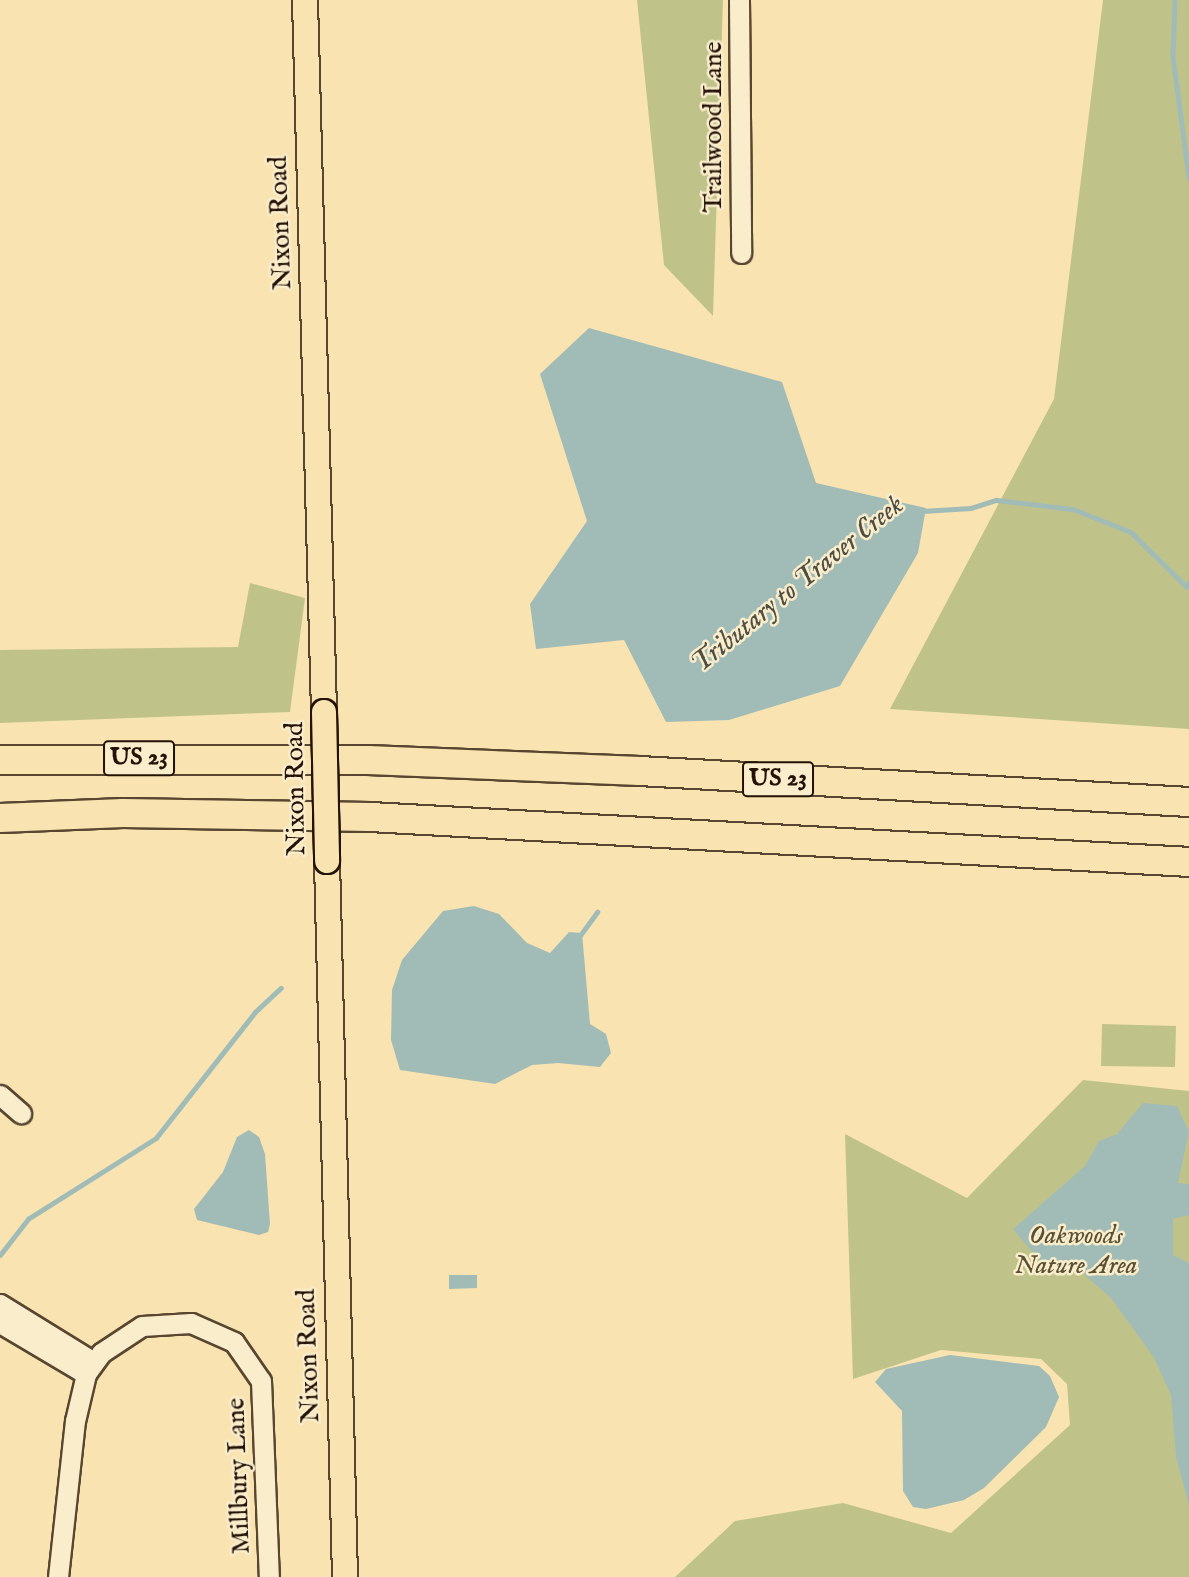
<!DOCTYPE html>
<style>
body{margin:0}
#map{position:relative;width:1189px;height:1577px;overflow:hidden;background:#f8e3b1;font-family:"IM FELL English",serif}
div>[style]{position:absolute}
.green>*{inset:0;background:#c0c389}
.water>*{inset:0;background:#a1bcb6}
.stream>*{height:4.5px;margin:-2.25px;padding:0 2.25px;transform-origin:2.25px;border-radius:2.25px;background:#a1bcb6}
.roads{filter:drop-shadow(2px 0 #584630) drop-shadow(-2px 0 #584630) drop-shadow(0 2px #584630) drop-shadow(0 -2px #584630)}
.minor>*{height:19px;margin:-9.5px;padding:0 9.5px;transform-origin:9.5px;border-radius:9.5px;background:#faedcc}
.major>*{height:24px;margin:-12px;padding:0 12px;transform-origin:12px;border-radius:12px;background:#f8e3b1}
.highway>*{height:28px;margin:-14px;padding:0 14px;transform-origin:14px;border-radius:14px;background:#f8e3b1}
.bridges{filter:drop-shadow(2px 0 #231205) drop-shadow(-2px 0 #231205) drop-shadow(0 2px #231205) drop-shadow(0 -2px #231205)}
.major-bridge>*{height:24px;margin:-12px;padding:0 12px;transform-origin:12px;border-radius:12px;background:#f8e3b1}
span{translate:-50% -50%;white-space:nowrap;text-align:center;line-height:1.15;-webkit-text-stroke:5px #faedcc;paint-order:stroke}
.shield-label span{padding:2px 5px;background:#faedcc;border:2px solid;border-radius:5px;-webkit-text-stroke-width:0}
.shield-label{font-size:24px;color:#231205;font-weight:700}
.street-label{font-size:26px;color:#231205}
.park-label{font-size:26px;color:#5a5033;font-style:italic}
.water-label{font-size:28px;color:#4f4e43;font-style:italic}
</style>
<div id="map">
<div class="green">
<i style="clip-path:polygon(637px 0,723px 0,713px 316px,664px 265px)"></i>
<i style="clip-path:polygon(1103px 0,1189px 0,1189px 729px,890px 709px,1054px 399px)"></i>
<i style="clip-path:polygon(250px 583px,305px 598px,290px 712px,0 723px,0 650px,238px 647px)"></i>
<i style="clip-path:polygon(1102px 1024px,1176px 1026px,1175px 1067px,1101px 1066px)"></i>
<i style="clip-path:polygon(1083px 1080px,1189px 1091px,1189px 1577px,675px 1577px,735px 1521px,843px 1503px,951px 1533px,1070px 1425px,1067px 1384px,1041px 1359px,941px 1350px,853px 1379px,845px 1134px,967px 1198px)"></i>
</div>
<div class="water">
<i style="clip-path:polygon(589px 328px,782px 382px,816px 483px,926px 508px,918px 553px,840px 686px,729px 720px,666px 722px,624px 640px,536px 649px,530px 604px,587px 521px,540px 374px)"></i>
<i style="clip-path:polygon(474px 906px,499px 914px,527px 943px,550px 953px,569px 932px,582px 933px,590px 1024px,606px 1034px,611px 1053px,600px 1067px,558px 1063px,532px 1065px,495px 1084px,400px 1070px,391px 1040px,392px 990px,402px 960px,443px 911px)"></i>
<i style="clip-path:polygon(1143px 1103px,1177px 1106px,1189px 1132px,1178px 1183px,1189px 1184px,1189px 1215px,1173px 1219px,1173px 1255px,1189px 1263px,1189px 1505px,1176px 1457px,1171px 1395px,1153px 1356px,1111px 1298px,1079px 1270px,1042px 1263px,1013px 1229px,1085px 1166px,1099px 1141px,1117px 1134px)"></i>
<i style="clip-path:polygon(249px 1130px,259px 1137px,265px 1154px,270px 1224px,268px 1232px,259px 1235px,197px 1220px,194px 1209px,223px 1172px,237px 1137px)"></i>
<i style="clip-path:polygon(449px 1275px,477px 1275px,477px 1288px,449px 1289px)"></i>
<i style="clip-path:polygon(950px 1355px,1039px 1366px,1050px 1376px,1059px 1397px,1046px 1427px,984px 1488px,964px 1500px,926px 1509px,913px 1507px,903px 1491px,902px 1411px,875px 1382px,886px 1369px)"></i>
</div>
<div class="stream">
<i style="left:1175px;top:0;width:56px;rotate:92deg"></i>
<i style="left:1173px;top:56px;width:123px;rotate:82.5deg"></i>
<i style="left:922px;top:511px;width:49px;rotate:-3.5deg"></i>
<i style="left:971px;top:508px;width:26px;rotate:-18deg"></i>
<i style="left:996px;top:500px;width:78px;rotate:6.7deg"></i>
<i style="left:1073px;top:509px;width:62px;rotate:21.6deg"></i>
<i style="left:1131px;top:532px;width:78px;rotate:44.5deg"></i>
<i style="left:1187px;top:587px;width:5px;rotate:-68deg"></i>
<i style="left:579px;top:937px;width:31px;rotate:-54deg"></i>
<i style="left:0;top:1255px;width:46px;rotate:-52.1deg"></i>
<i style="left:28px;top:1219px;width:151px;rotate:-32.3deg"></i>
<i style="left:156px;top:1138px;width:160px;rotate:-51.8deg"></i>
<i style="left:255px;top:1012px;width:35px;rotate:-43deg"></i>
</div>
<div class="roads">
<div class="minor">
<i style="left:739px;top:0;width:253px;rotate:89.5deg"></i>
<i style="left:0;top:1095px;width:28px;rotate:41deg"></i>
<i style="left:0;top:1304px;width:110px;rotate:31.7deg"></i>
<i style="left:0;top:1323px;width:100px;rotate:30.7deg"></i>
<i style="left:58px;top:1577px;width:157px;rotate:-83.8deg"></i>
<i style="left:75px;top:1421px;width:48px;rotate:-76.8deg"></i>
<i style="left:86px;top:1374px;width:26px;rotate:-54deg"></i>
<i style="left:101px;top:1353px;width:49px;rotate:-33.4deg"></i>
<i style="left:142px;top:1326px;width:49px;rotate:-3.5deg"></i>
<i style="left:191px;top:1323px;width:47px;rotate:23.8deg"></i>
<i style="left:234px;top:1342px;width:47px;rotate:55.3deg"></i>
<i style="left:261px;top:1381px;width:196px;rotate:87.7deg"></i>
</div>
<div class="major">
<i style="left:305px;top:0;width:712px;rotate:88.47deg"></i>
<i style="left:327px;top:861px;width:716px;rotate:88.56deg"></i>
</div>
<div class="highway">
<i style="left:0;top:760px;width:368px"></i>
<i style="left:368px;top:760px;width:272px;rotate:2.3deg"></i>
<i style="left:640px;top:771px;width:550px;rotate:3.23deg"></i>
<i style="left:0;top:818px;width:123px;rotate:-2.3deg"></i>
<i style="left:123px;top:813px;width:247px;rotate:0.9deg"></i>
<i style="left:370px;top:817px;width:820px;rotate:3.14deg"></i>
</div>
</div>
<div class="bridges">
<div class="major-bridge">
<i style="left:324px;top:712px;width:149px;rotate:88.8deg"></i>
</div>
</div>
<div class="shield-label">
<span style="left:139px;top:758px">US 23</span>
<span style="left:778px;top:779px">US 23</span>
</div>
<div class="street-label">
<span style="left:714px;top:127px;rotate:-90deg">Trailwood Lane</span>
<span style="left:281px;top:223px;rotate:-92deg">Nixon Road</span>
<span style="left:296px;top:789px;rotate:-91deg">Nixon Road</span>
<span style="left:309px;top:1356px;rotate:-92deg">Nixon Road</span>
<span style="left:239px;top:1476px;rotate:-92deg">Millbury Lane</span>
</div>
<div class="park-label">
<span style="left:1076px;top:1251px">Oakwoods<br>Nature Area</span>
</div>
<div class="water-label">
<span style="left:798px;top:585px;rotate:-39deg">Tributary to Traver Creek</span>
</div>
</div>
